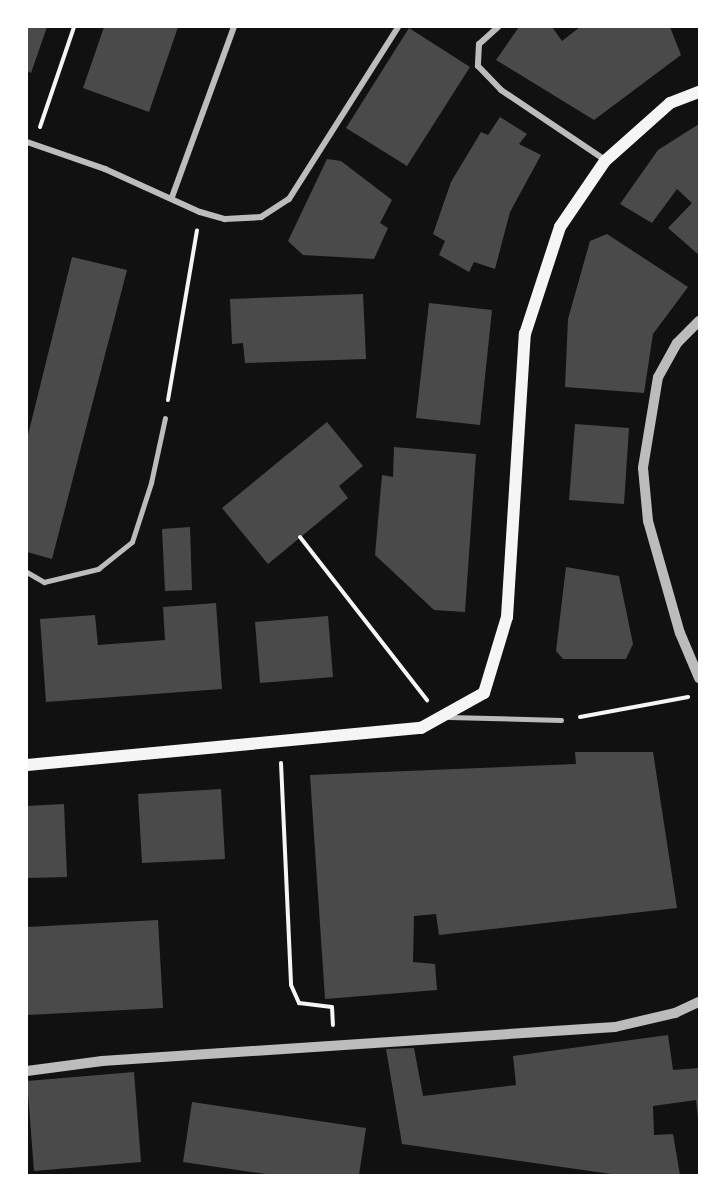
<!DOCTYPE html>
<style>
body{margin:0}
#map{position:relative;width:726px;height:1202px;overflow:hidden;background:#111;font-family:"Source Sans 3",sans-serif}
div>[style]{position:absolute}
.building>*{inset:0;background:#4a4a4a}
.path>*{height:4px;margin:-2px;padding:0 2px;transform-origin:2px;border-radius:2px;background:#f5f5f5}
.service>*{height:4.5px;margin:-2.25px;padding:0 2.25px;transform-origin:2.25px;border-radius:2.25px;background:#bcbcbc}
.minor>*{height:6px;margin:-3px;padding:0 3px;transform-origin:3px;border-radius:3px;background:#bcbcbc}
.tertiary>*{height:10px;margin:-5px;padding:0 5px;transform-origin:5px;border-radius:5px;background:#bcbcbc}
.secondary>*{height:12px;margin:-6px;padding:0 6px;transform-origin:6px;border-radius:6px;background:#f5f5f5}
span{translate:-50% -50%;white-space:nowrap;text-align:center;line-height:1.15;-webkit-text-stroke:4.5px #fff;paint-order:stroke}
.frame{position:absolute;inset:0;border:28px solid #fff;pointer-events:none}
</style>
<div id="map">
<div class="building">
<i style="clip-path:polygon(27px 27px,47px 27px,31px 73px,27px 71px)"></i>
<i style="clip-path:polygon(104px 27px,178px 27px,149px 112px,83px 88px)"></i>
<i style="clip-path:polygon(519px 27px,552px 27px,562px 41px,580px 27px,670px 27px,681px 55px,594px 120px,496px 60px)"></i>
<i style="clip-path:polygon(409px 28px,470px 67px,407px 166px,346px 128px)"></i>
<i style="clip-path:polygon(500px 117px,527px 134px,519px 144px,541px 155px,510px 212px,495px 269px,474px 262px,469px 272px,439px 255px,445px 241px,433px 234px,451px 182px,481px 132px,488px 135px)"></i>
<i style="clip-path:polygon(699px 124px,699px 255px,668px 228px,692px 203px,677px 189px,652px 223px,620px 204px,658px 150px)"></i>
<i style="clip-path:polygon(327px 159px,341px 161px,392px 200px,380px 223px,388px 228px,374px 259px,303px 255px,288px 241px)"></i>
<i style="clip-path:polygon(607px 234px,688px 287px,653px 334px,644px 393px,565px 387px,568px 319px,590px 241px)"></i>
<i style="clip-path:polygon(72px 257px,127px 270px,52px 559px,27px 552px,27px 439px)"></i>
<i style="clip-path:polygon(363px 294px,366px 359px,245px 363px,243px 343px,232px 344px,230px 299px)"></i>
<i style="clip-path:polygon(429px 303px,492px 310px,480px 425px,416px 418px)"></i>
<i style="clip-path:polygon(327px 422px,363px 466px,339px 486px,348px 498px,268px 564px,222px 508px)"></i>
<i style="clip-path:polygon(575px 424px,629px 428px,624px 504px,569px 500px)"></i>
<i style="clip-path:polygon(394px 447px,476px 454px,465px 612px,434px 610px,375px 555px,382px 475px,393px 477px)"></i>
<i style="clip-path:polygon(190px 527px,192px 590px,165px 591px,162px 529px)"></i>
<i style="clip-path:polygon(566px 567px,619px 576px,633px 644px,626px 659px,563px 659px,556px 651px)"></i>
<i style="clip-path:polygon(216px 603px,222px 689px,46px 702px,40px 619px,95px 615px,98px 645px,165px 640px,163px 607px)"></i>
<i style="clip-path:polygon(328px 616px,333px 677px,260px 683px,255px 622px)"></i>
<i style="clip-path:polygon(575px 752px,653px 752px,677px 908px,439px 935px,436px 914px,414px 916px,413px 962px,435px 964px,437px 990px,325px 999px,310px 775px,576px 764px)"></i>
<i style="clip-path:polygon(221px 789px,225px 859px,142px 863px,138px 794px)"></i>
<i style="clip-path:polygon(64px 804px,67px 877px,27px 878px,27px 806px)"></i>
<i style="clip-path:polygon(158px 920px,163px 1008px,27px 1015px,27px 927px)"></i>
<i style="clip-path:polygon(668px 1035px,673px 1070px,699px 1068px,699px 1127px,696px 1100px,653px 1106px,654px 1135px,673px 1134px,680px 1175px,618px 1175px,402px 1144px,386px 1049px,414px 1048px,423px 1096px,516px 1085px,513px 1056px)"></i>
<i style="clip-path:polygon(134px 1072px,141px 1162px,34px 1171px,27px 1081px)"></i>
<i style="clip-path:polygon(192px 1102px,366px 1128px,359px 1175px,272px 1175px,183px 1162px)"></i>
</div>
<div class="path">
<i style="left:40px;top:127px;width:106px;rotate:-71.2deg"></i>
<i style="left:168px;top:400px;width:172px;rotate:-80.3deg"></i>
<i style="left:300px;top:537px;width:207px;rotate:52.1deg"></i>
<i style="left:580px;top:717px;width:110px;rotate:-10.5deg"></i>
<i style="left:281px;top:763px;width:222px;rotate:87.4deg"></i>
<i style="left:291px;top:985px;width:20px;rotate:66deg"></i>
<i style="left:299px;top:1003px;width:33px;rotate:7deg"></i>
<i style="left:332px;top:1007px;width:18px;rotate:87deg"></i>
</div>
<div class="service">
<i style="left:27px;top:572px;width:20px;rotate:30deg"></i>
<i style="left:44px;top:582px;width:56px;rotate:-13.5deg"></i>
<i style="left:98px;top:569px;width:43px;rotate:-38.5deg"></i>
<i style="left:132px;top:542px;width:62px;rotate:-72.1deg"></i>
<i style="left:151px;top:483px;width:66px;rotate:-77.8deg"></i>
<i style="left:449px;top:717px;width:112px;rotate:1.5deg"></i>
</div>
<div class="minor">
<i style="left:498px;top:27px;width:25px;rotate:138deg"></i>
<i style="left:479px;top:44px;width:22px;rotate:93deg"></i>
<i style="left:478px;top:66px;width:33px;rotate:46deg"></i>
<i style="left:501px;top:90px;width:125px;rotate:33.9deg"></i>
<i style="left:27px;top:142px;width:83px;rotate:19.1deg"></i>
<i style="left:105px;top:169px;width:104px;rotate:24.4deg"></i>
<i style="left:200px;top:212px;width:26px;rotate:16deg"></i>
<i style="left:225px;top:219px;width:36px;rotate:-3deg"></i>
<i style="left:261px;top:217px;width:33px;rotate:-33deg"></i>
<i style="left:289px;top:199px;width:204px;rotate:-57.6deg"></i>
<i style="left:172px;top:197px;width:181px;rotate:-70deg"></i>
</div>
<div class="tertiary">
<i style="left:699px;top:321px;width:31px;rotate:135deg"></i>
<i style="left:677px;top:343px;width:39px;rotate:119deg"></i>
<i style="left:658px;top:377px;width:92px;rotate:99.4deg"></i>
<i style="left:643px;top:468px;width:53px;rotate:84.6deg"></i>
<i style="left:648px;top:521px;width:116px;rotate:74.1deg"></i>
<i style="left:680px;top:633px;width:49px;rotate:67.1deg"></i>
<i style="left:27px;top:1071px;width:76px;rotate:-7.6deg"></i>
<i style="left:102px;top:1061px;width:514px;rotate:-3.79deg"></i>
<i style="left:615px;top:1027px;width:62px;rotate:-13.1deg"></i>
<i style="left:675px;top:1013px;width:26px;rotate:-25deg"></i>
</div>
<div class="secondary">
<i style="left:27px;top:765px;width:396px;rotate:-5.4deg"></i>
<i style="left:421px;top:728px;width:72px;rotate:-29.1deg"></i>
<i style="left:484px;top:693px;width:79px;rotate:-73.2deg"></i>
<i style="left:507px;top:617px;width:284px;rotate:-86.4deg"></i>
<i style="left:525px;top:334px;width:113px;rotate:-71.9deg"></i>
<i style="left:560px;top:227px;width:80px;rotate:-55.7deg"></i>
<i style="left:605px;top:161px;width:87px;rotate:-41.7deg"></i>
<i style="left:670px;top:103px;width:31px;rotate:-21deg"></i>
</div>
<div class="frame"></div>
</div>
